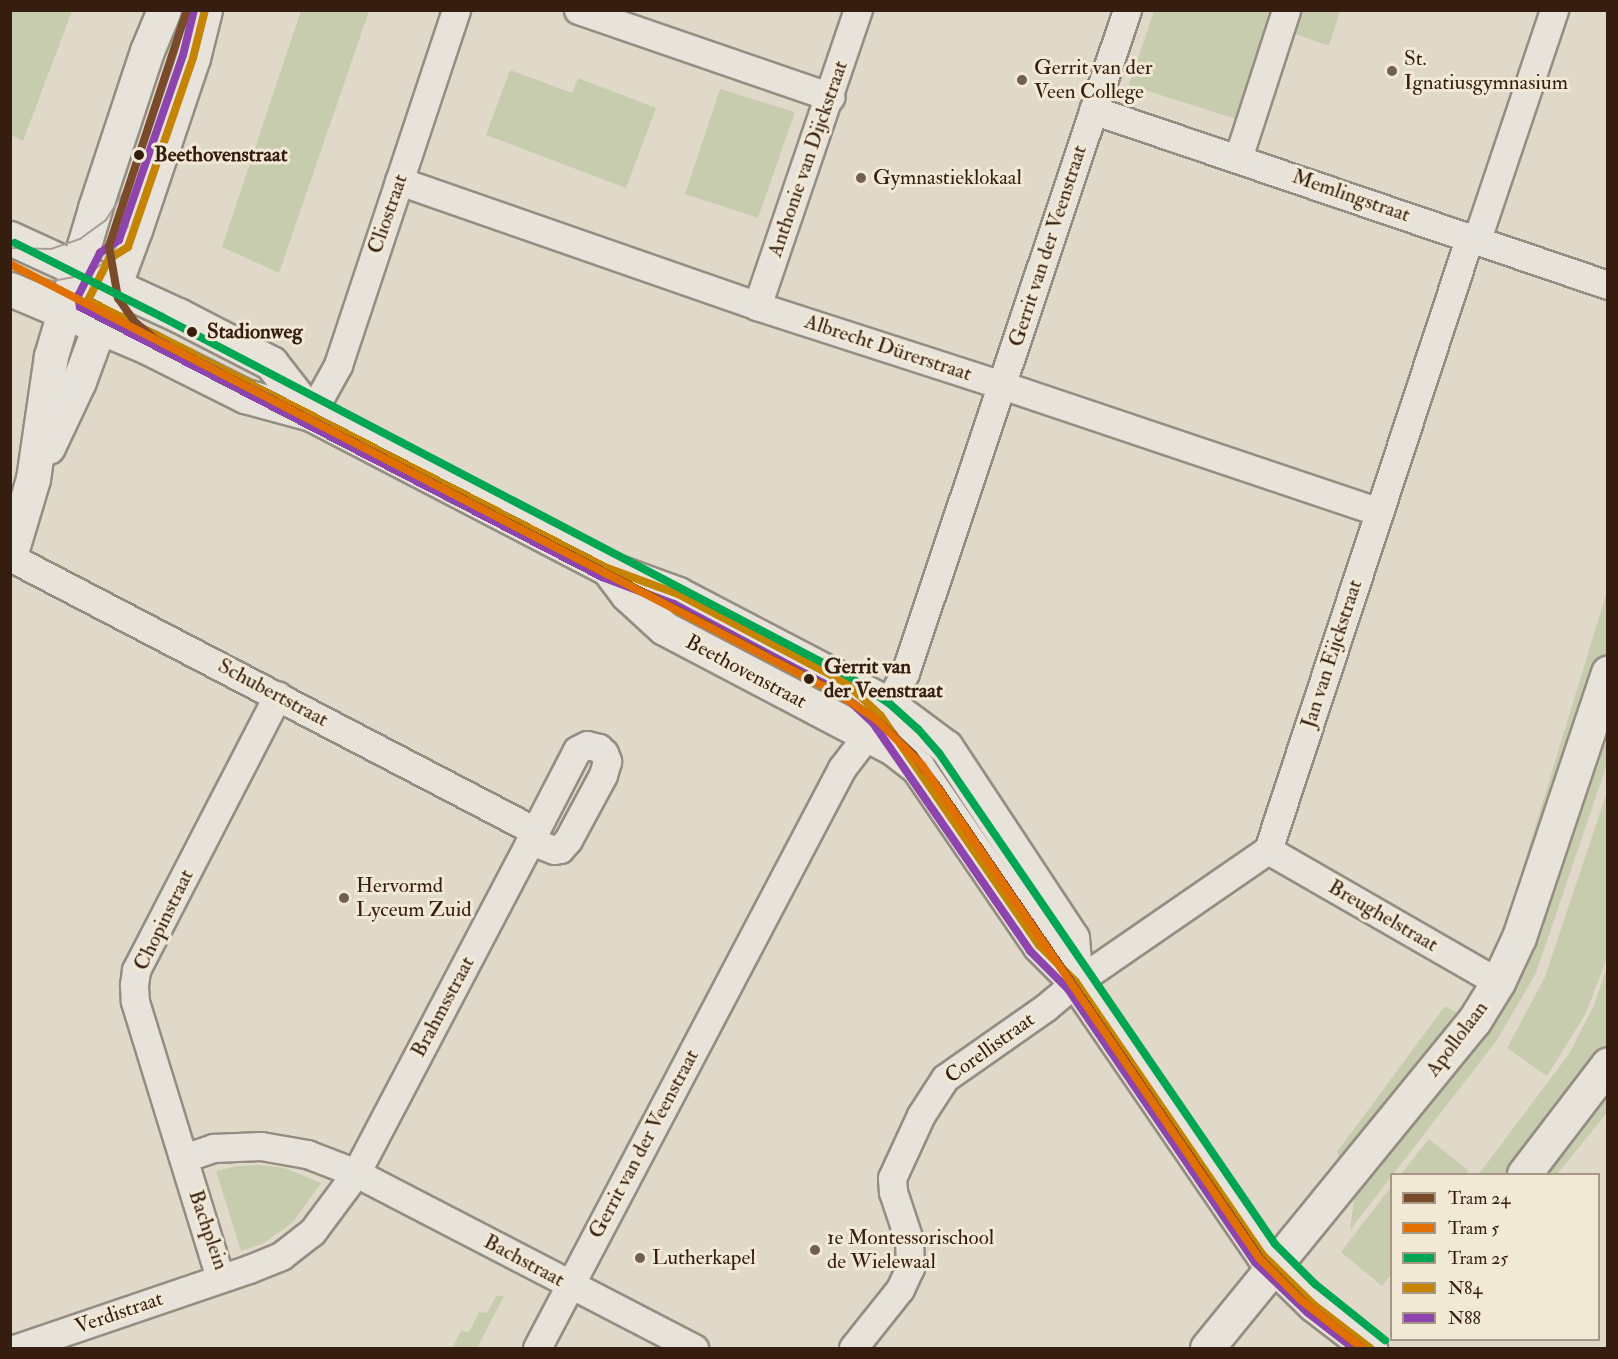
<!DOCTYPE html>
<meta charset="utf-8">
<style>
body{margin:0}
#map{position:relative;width:1618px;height:1359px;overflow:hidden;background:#e0d9c9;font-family:"IM FELL Double Pica",serif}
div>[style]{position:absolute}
.green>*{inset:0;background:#c6ccad}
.roads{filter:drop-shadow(2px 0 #948d82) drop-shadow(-2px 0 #948d82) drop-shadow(0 2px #948d82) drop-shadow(0 -2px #948d82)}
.street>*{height:27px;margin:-13.5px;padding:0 13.5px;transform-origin:13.5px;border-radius:13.5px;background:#e7e3db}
.secondary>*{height:33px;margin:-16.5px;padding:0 16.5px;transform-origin:16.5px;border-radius:16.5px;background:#e7e3db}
.tram>*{height:1.5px;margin:-0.75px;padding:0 0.75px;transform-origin:0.75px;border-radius:0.75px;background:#a6a099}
.bus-1>*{height:8px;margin:-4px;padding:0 4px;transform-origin:4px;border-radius:4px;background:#c68404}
.bus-2>*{height:8px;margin:-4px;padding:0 4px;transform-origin:4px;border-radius:4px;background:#8e44ad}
.tram-1>*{height:8px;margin:-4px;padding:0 4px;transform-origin:4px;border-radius:4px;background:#7a4b2a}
.tram-2>*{height:8px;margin:-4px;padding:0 4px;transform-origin:4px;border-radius:4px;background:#e17002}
.tram-3>*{height:8px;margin:-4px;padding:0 4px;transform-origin:4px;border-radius:4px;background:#00a651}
.dots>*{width:16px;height:16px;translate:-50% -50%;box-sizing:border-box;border:3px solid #f1e9d5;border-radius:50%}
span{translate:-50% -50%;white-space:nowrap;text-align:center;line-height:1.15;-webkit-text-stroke:6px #f1e9d5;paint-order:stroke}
.poi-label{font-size:21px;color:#351d0f}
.left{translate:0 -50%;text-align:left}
.stop-label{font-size:21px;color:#351d0f;font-weight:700}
.street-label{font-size:21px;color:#351d0f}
.frame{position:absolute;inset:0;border:12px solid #351d0f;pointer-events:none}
.legend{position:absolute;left:1390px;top:1173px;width:210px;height:168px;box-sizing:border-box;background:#f1e9d5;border:2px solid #a69786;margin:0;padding:8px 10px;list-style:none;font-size:18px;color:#351d0f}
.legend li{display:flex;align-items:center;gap:12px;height:30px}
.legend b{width:30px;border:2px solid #a69786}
</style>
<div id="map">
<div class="green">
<i style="clip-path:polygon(10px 11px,72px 11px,23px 141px,11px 135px)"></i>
<i style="clip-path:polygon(301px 11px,369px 11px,279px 273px,222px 247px)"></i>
<i style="clip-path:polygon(1154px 11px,1275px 11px,1239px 120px,1129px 85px)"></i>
<i style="clip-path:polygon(1290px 11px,1340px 11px,1329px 46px,1284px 30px)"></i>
<i style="clip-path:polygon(510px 70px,572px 93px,578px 78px,656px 108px,626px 188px,486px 135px)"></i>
<i style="clip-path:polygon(720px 89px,795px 112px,758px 218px,685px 194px)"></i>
<i style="clip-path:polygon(1607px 591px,1607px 764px,1536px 973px,1497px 1040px,1350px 1230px,1354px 1200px,1337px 1152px,1445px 1006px,1481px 1026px,1526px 925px,1508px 916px)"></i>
<i style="clip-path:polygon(1607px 792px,1607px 958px,1586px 1013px,1547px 1076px,1507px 1048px,1545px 977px)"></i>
<i style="clip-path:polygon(1607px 966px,1607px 1113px,1557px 1174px,1479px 1174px,1569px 1054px,1594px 1005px)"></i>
<i style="clip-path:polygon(1429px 1139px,1469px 1171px,1466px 1174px,1401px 1174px)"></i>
<i style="clip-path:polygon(259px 1165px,284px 1168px,321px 1183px,293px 1222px,264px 1243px,241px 1251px,216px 1171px,237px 1166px)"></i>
<i style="clip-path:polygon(1391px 1187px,1391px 1274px,1382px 1286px,1341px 1252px)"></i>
<i style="clip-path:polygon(496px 1296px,504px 1296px,477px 1348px,452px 1348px,461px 1331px,469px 1332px,479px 1312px,487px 1313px)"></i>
</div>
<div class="roads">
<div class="street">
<i style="left:578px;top:10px;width:267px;rotate:19deg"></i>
<i style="left:1093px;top:110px;width:544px;rotate:18.77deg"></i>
<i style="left:1238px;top:158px;width:156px;rotate:-72deg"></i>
<i style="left:399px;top:181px;width:379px;rotate:19.2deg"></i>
<i style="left:757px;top:306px;width:257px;rotate:17.9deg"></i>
<i style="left:1002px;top:385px;width:398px;rotate:18.6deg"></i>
<i style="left:1477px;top:239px;width:242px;rotate:-71.4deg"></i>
<i style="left:757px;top:306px;width:313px;rotate:-71.2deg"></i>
<i style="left:311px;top:414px;width:56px;rotate:-61.1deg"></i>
<i style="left:338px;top:365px;width:374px;rotate:-71.6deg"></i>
<i style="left:10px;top:557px;width:592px;rotate:27.56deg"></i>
<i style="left:1268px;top:850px;width:265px;rotate:29.9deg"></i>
<i style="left:184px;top:1158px;width:31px;rotate:-19deg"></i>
<i style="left:213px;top:1148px;width:48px;rotate:-2.4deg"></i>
<i style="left:261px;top:1146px;width:47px;rotate:9.9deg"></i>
<i style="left:307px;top:1154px;width:53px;rotate:21.2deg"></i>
<i style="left:356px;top:1173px;width:381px;rotate:27.4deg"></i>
<i style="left:220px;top:1278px;width:290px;rotate:-107.1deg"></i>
<i style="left:135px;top:1001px;width:16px;rotate:-94deg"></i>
<i style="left:134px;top:985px;width:15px;rotate:-82deg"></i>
<i style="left:136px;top:970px;width:309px;rotate:-62.7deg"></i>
<i style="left:17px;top:1348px;width:245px;rotate:-18.8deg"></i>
<i style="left:249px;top:1269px;width:35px;rotate:-22deg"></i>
<i style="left:281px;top:1256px;width:39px;rotate:-38deg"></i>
<i style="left:312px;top:1232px;width:74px;rotate:-53.3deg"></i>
<i style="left:356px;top:1173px;width:375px;rotate:-62.3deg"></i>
<i style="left:530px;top:841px;width:102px;rotate:-62.7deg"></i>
<i style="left:577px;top:750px;width:11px;rotate:-27deg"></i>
<i style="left:587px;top:745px;width:12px;rotate:14deg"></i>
<i style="left:599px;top:748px;width:7px;rotate:45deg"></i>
<i style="left:604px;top:753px;width:9px;rotate:69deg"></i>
<i style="left:607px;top:761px;width:15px;rotate:106deg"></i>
<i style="left:603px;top:775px;width:74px;rotate:118.3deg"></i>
<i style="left:568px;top:840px;width:12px;rotate:132deg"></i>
<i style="left:560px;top:849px;width:6px;rotate:171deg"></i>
<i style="left:554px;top:850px;width:26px;rotate:-159deg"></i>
<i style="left:537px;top:1348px;width:655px;rotate:-62.26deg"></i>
<i style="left:842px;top:768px;width:59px;rotate:-52.5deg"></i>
<i style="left:878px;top:721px;width:55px;rotate:-60.6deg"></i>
<i style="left:905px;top:673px;width:699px;rotate:-71.49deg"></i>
<i style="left:853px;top:1348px;width:75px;rotate:-51.5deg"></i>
<i style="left:900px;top:1289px;width:23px;rotate:-65deg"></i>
<i style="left:910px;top:1268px;width:28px;rotate:-92deg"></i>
<i style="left:909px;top:1240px;width:51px;rotate:-108.4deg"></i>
<i style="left:893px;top:1192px;width:14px;rotate:-94deg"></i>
<i style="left:892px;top:1178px;width:69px;rotate:-65.3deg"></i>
<i style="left:921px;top:1115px;width:44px;rotate:-57deg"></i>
<i style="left:945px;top:1078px;width:122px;rotate:-35deg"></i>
<i style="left:1045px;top:1008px;width:35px;rotate:-40deg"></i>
<i style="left:1072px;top:985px;width:238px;rotate:-34.6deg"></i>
<i style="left:1268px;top:850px;width:646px;rotate:-71.79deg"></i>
</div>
<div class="secondary">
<i style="left:10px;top:238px;width:185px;rotate:24.6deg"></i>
<i style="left:178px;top:315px;width:105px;rotate:27.3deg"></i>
<i style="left:271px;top:363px;width:65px;rotate:51.9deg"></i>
<i style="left:10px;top:289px;width:149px;rotate:22.9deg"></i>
<i style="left:147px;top:347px;width:110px;rotate:26.6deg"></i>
<i style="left:245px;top:396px;width:68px;rotate:15.3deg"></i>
<i style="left:311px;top:414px;width:334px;rotate:27.5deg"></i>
<i style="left:607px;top:568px;width:76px;rotate:20.1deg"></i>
<i style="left:678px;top:594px;width:237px;rotate:27.6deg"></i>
<i style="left:888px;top:704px;width:72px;rotate:36.6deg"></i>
<i style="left:946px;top:747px;width:229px;rotate:56.6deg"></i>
<i style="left:1072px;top:938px;width:44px;rotate:84.8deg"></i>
<i style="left:48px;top:447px;width:73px;rotate:-64.8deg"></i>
<i style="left:79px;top:381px;width:161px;rotate:-69.7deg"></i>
<i style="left:135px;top:230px;width:182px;rotate:-71.4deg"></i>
<i style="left:193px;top:58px;width:49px;rotate:-76deg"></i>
<i style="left:10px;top:556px;width:80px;rotate:-73.4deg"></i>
<i style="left:33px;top:479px;width:124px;rotate:-81.7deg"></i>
<i style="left:51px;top:356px;width:154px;rotate:-73.4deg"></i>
<i style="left:95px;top:208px;width:165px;rotate:-71.7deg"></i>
<i style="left:147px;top:51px;width:44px;rotate:-67.5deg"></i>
<i style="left:609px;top:570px;width:30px;rotate:53deg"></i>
<i style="left:627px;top:594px;width:50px;rotate:42.6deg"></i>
<i style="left:664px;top:628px;width:260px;rotate:27.7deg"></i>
<i style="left:894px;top:749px;width:31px;rotate:38deg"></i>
<i style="left:918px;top:768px;width:214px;rotate:55.6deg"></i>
<i style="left:1039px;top:945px;width:52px;rotate:45deg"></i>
<i style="left:1076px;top:982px;width:331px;rotate:55.6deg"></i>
<i style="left:1263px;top:1255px;width:71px;rotate:44.4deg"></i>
<i style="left:1314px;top:1305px;width:71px;rotate:37.5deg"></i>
<i style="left:1524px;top:1174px;width:138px;rotate:-52.6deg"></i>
<i style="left:1207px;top:1348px;width:422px;rotate:-50.8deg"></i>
<i style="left:1474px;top:1021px;width:46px;rotate:-58.4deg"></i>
<i style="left:1498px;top:982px;width:50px;rotate:-65deg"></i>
<i style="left:1519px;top:937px;width:279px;rotate:-71.4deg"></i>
</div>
</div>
<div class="tram">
<i style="left:10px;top:248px;width:41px;rotate:1.4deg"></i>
<i style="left:51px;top:249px;width:31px;rotate:-19deg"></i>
<i style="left:80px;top:239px;width:32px;rotate:-36deg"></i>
<i style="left:106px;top:220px;width:43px;rotate:-57.4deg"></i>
<i style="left:24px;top:273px;width:30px;rotate:15deg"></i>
<i style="left:53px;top:281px;width:36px;rotate:-11deg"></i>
<i style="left:88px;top:274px;width:26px;rotate:-36deg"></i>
<i style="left:109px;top:259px;width:38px;rotate:-60deg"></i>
</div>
<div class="bus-1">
<i style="left:205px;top:10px;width:49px;rotate:104deg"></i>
<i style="left:193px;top:58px;width:200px;rotate:109deg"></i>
<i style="left:128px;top:247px;width:22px;rotate:148deg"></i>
<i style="left:109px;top:259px;width:46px;rotate:117.1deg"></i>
<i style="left:88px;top:300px;width:584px;rotate:27.31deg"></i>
<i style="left:607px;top:568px;width:76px;rotate:20.1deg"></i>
<i style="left:678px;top:594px;width:190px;rotate:27.9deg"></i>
<i style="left:846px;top:683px;width:48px;rotate:43.3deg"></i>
<i style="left:881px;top:716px;width:278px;rotate:55.4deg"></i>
<i style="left:1039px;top:945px;width:52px;rotate:45deg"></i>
<i style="left:1076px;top:982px;width:331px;rotate:55.6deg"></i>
<i style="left:1263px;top:1255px;width:71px;rotate:44.4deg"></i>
<i style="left:1314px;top:1305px;width:71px;rotate:37.5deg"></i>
</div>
<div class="bus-2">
<i style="left:194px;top:10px;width:46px;rotate:103.7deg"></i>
<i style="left:183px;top:55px;width:196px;rotate:109.1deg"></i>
<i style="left:119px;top:240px;width:23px;rotate:146deg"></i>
<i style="left:100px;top:253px;width:48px;rotate:117.1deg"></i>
<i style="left:78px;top:296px;width:11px;rotate:80deg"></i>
<i style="left:80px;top:307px;width:588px;rotate:27.35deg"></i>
<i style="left:602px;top:577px;width:77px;rotate:20.6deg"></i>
<i style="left:674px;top:604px;width:188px;rotate:27.9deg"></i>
<i style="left:840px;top:692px;width:45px;rotate:43.2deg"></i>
<i style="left:873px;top:723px;width:277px;rotate:55.4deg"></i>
<i style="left:1030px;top:951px;width:54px;rotate:45deg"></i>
<i style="left:1068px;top:989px;width:331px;rotate:55.6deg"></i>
<i style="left:1255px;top:1262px;width:72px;rotate:43.9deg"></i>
<i style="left:1307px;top:1312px;width:58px;rotate:38deg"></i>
</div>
<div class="tram-1">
<i style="left:187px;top:10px;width:249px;rotate:108.3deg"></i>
<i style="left:109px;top:246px;width:53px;rotate:80.2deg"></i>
<i style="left:118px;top:298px;width:29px;rotate:55deg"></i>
<i style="left:135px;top:322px;width:26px;rotate:40deg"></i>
<i style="left:155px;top:339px;width:772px;rotate:27.4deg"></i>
<i style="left:840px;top:694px;width:47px;rotate:35.4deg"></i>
<i style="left:878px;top:721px;width:48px;rotate:43.3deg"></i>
<i style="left:913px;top:754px;width:38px;rotate:53deg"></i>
<i style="left:936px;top:784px;width:576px;rotate:55.62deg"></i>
<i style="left:1261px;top:1259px;width:62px;rotate:45deg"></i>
<i style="left:1305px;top:1303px;width:73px;rotate:38.3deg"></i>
</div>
<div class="tram-2">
<i style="left:10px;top:264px;width:935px;rotate:27.44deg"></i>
<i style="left:840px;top:695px;width:45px;rotate:34deg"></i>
<i style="left:877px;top:720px;width:64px;rotate:45deg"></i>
<i style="left:922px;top:765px;width:597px;rotate:55.64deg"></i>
<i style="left:1259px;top:1258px;width:59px;rotate:45deg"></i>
<i style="left:1301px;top:1300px;width:78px;rotate:38.2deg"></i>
</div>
<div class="tram-3">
<i style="left:15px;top:243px;width:165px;rotate:26.7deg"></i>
<i style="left:162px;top:317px;width:776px;rotate:27.62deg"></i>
<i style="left:850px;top:677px;width:48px;rotate:34deg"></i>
<i style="left:890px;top:704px;width:38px;rotate:42deg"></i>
<i style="left:918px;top:729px;width:32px;rotate:49deg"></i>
<i style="left:939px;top:753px;width:595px;rotate:55.62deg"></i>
<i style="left:1275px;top:1244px;width:57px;rotate:45deg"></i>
<i style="left:1315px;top:1284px;width:90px;rotate:38.7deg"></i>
</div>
<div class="dots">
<i style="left:1392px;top:71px;background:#715f50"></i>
<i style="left:1022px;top:80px;background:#715f50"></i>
<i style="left:139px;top:155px;background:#351d0f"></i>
<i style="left:861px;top:178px;background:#715f50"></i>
<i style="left:192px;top:332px;background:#351d0f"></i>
<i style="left:809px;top:679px;background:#351d0f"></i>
<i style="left:344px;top:898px;background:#715f50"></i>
<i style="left:815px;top:1250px;background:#715f50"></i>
<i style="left:640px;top:1258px;background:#715f50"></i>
</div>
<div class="poi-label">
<span class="left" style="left:1404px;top:71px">St.<br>Ignatiusgymnasium</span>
<span class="left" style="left:1034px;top:80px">Gerrit van der<br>Veen College</span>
<span class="left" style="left:873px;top:178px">Gymnastieklokaal</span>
<span class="left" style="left:356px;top:898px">Hervormd<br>Lyceum Zuid</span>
<span class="left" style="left:827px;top:1250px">1e Montessorischool<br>de Wielewaal</span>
<span class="left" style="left:652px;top:1258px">Lutherkapel</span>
</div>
<div class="stop-label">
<span class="left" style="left:154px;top:155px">Beethovenstraat</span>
<span class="left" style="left:207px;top:332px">Stadionweg</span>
<span class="left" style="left:824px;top:679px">Gerrit van<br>der Veenstraat</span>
</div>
<div class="street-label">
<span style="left:808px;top:159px;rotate:-71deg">Anthonie van Dijckstraat</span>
<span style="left:1351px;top:196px;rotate:19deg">Memlingstraat</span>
<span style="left:388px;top:214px;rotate:-71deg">Cliostraat</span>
<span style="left:1048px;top:246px;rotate:-72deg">Gerrit van der Veenstraat</span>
<span style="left:888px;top:348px;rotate:18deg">Albrecht Dürerstraat</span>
<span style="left:1332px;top:654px;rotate:-72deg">Jan van Eijckstraat</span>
<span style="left:746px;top:672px;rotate:28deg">Beethovenstraat</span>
<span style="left:273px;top:693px;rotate:28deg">Schubertstraat</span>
<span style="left:1383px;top:916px;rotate:30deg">Breughelstraat</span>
<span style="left:164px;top:920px;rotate:-64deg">Chopinstraat</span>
<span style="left:443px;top:1007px;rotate:-62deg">Brahmsstraat</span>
<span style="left:1457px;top:1039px;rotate:-53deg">Apollolaan</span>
<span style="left:990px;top:1048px;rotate:-36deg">Corellistraat</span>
<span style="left:644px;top:1144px;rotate:-62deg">Gerrit van der Veenstraat</span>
<span style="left:208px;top:1230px;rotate:71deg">Bachplein</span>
<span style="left:524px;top:1261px;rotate:28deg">Bachstraat</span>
<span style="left:119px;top:1313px;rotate:-19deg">Verdistraat</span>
</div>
<div class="frame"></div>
<ul class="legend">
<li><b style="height:8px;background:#7a4b2a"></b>Tram 24</li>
<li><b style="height:8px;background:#e17002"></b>Tram 5</li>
<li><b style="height:8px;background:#00a651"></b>Tram 25</li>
<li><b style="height:8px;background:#c68404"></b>N84</li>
<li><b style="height:8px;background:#8e44ad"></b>N88</li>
</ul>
</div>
